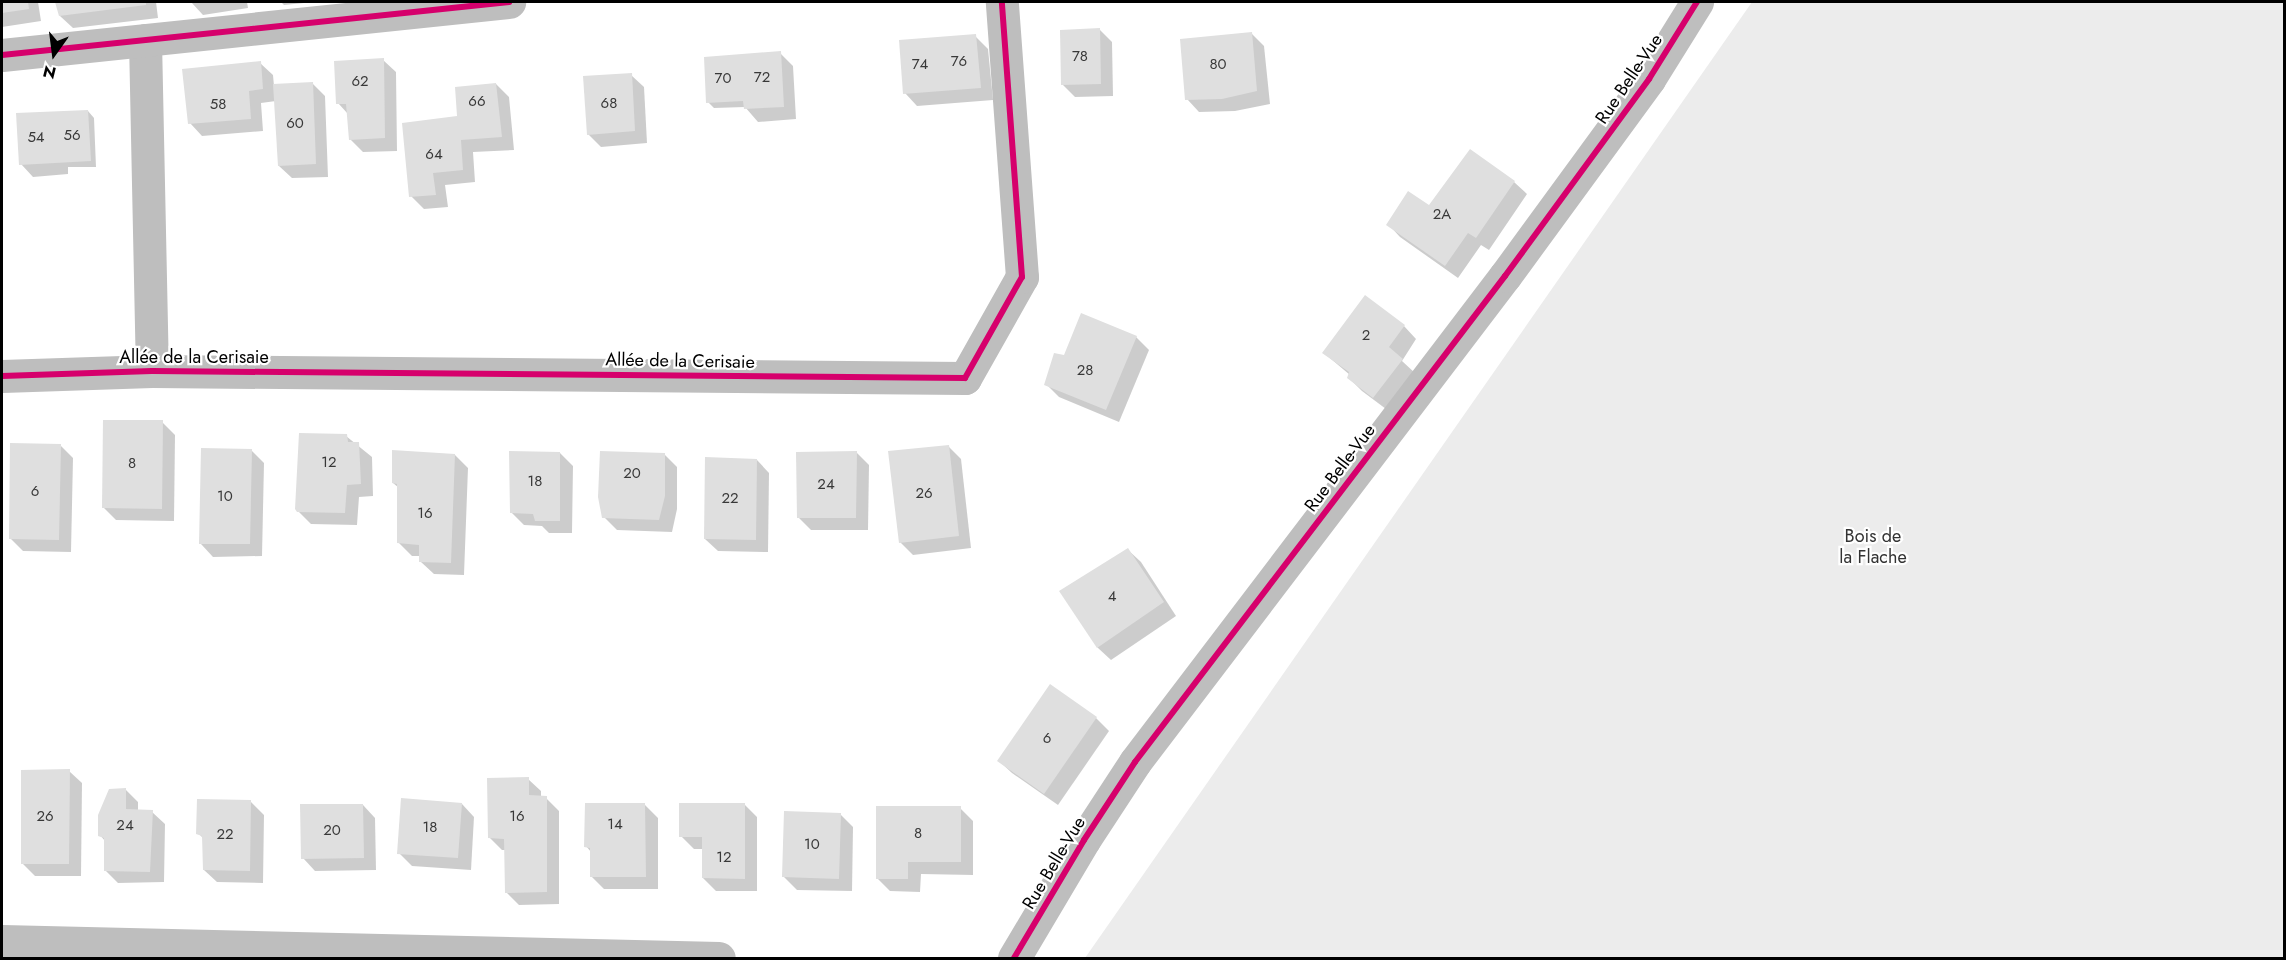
<!DOCTYPE html>
<meta charset="utf-8">
<style>
body{margin:0}
#map{position:relative;width:2286px;height:960px;overflow:hidden;background:#fff;font-family:Jost,sans-serif}
div>[style]{position:absolute}
.green>*{inset:0;background:#ececec}
.shadow>*{inset:0;background:#0003}
.building>*{inset:0;background:#dfdfdf}
.street>*{height:33px;margin:-16.5px;padding:0 16.5px;transform-origin:16.5px;border-radius:16.5px;background:#bebebe}
.cycleway>*{height:6px;margin:-3px;padding:0 3px;transform-origin:3px;border-radius:3px;background:#d6006c}
span{translate:-50% -50%;white-space:nowrap;text-align:center;line-height:1.15;-webkit-text-stroke:4.5px #fff;paint-order:stroke}
.number-label{font-size:15px;color:#383838}
.number-label span{-webkit-text-stroke-width:0}
.street-label{font-size:18px;color:#000}
.park-label{font-size:18px;color:#333}
.frame{position:absolute;inset:0;border:3px solid #000;pointer-events:none}
.north{position:absolute;left:24px;top:24px;width:60px;height:60px;-webkit-text-stroke:4px #fff;paint-order:stroke;rotate:194deg;font-size:16px;font-weight:700;line-height:24px;text-align:center;color:#000}
.north::after{content:'';display:block;margin:auto;width:21px;height:27px;background:#000;clip-path:polygon(50% 0,100% 100%,50% 72%,0 100%)}
</style>
<div id="map">
<div class="green">
<i style="clip-path:polygon(1752px 2px,2284px 2px,2284px 958px,1085px 958px)"></i>
</div>
<div class="shadow">
<i style="clip-path:polygon(2px 2px,38px 2px,41px 21px,2px 27px)"></i>
<i style="clip-path:polygon(57px 2px,156px 2px,158px 18px,73px 28px,60px 16px)"></i>
<i style="clip-path:polygon(191px 2px,247px 2px,248px 8px,203px 15px)"></i>
<i style="clip-path:polygon(281px 2px,314px 2px,284px 5px)"></i>
<i style="clip-path:polygon(1100px 30px,1112px 42px,1113px 96px,1075px 97px,1062px 84px)"></i>
<i style="clip-path:polygon(1251px 33px,1264px 46px,1270px 104px,1235px 111px,1199px 112px,1187px 99px)"></i>
<i style="clip-path:polygon(975px 36px,988px 49px,993px 100px,917px 106px,905px 93px)"></i>
<i style="clip-path:polygon(780px 53px,793px 66px,796px 119px,758px 122px,745px 107px,714px 108px,708px 102px)"></i>
<i style="clip-path:polygon(383px 60px,396px 72px,397px 151px,363px 152px,350px 139px,348px 114px,338px 103px)"></i>
<i style="clip-path:polygon(260px 63px,273px 75px,274px 86px,312px 83px,325px 96px,328px 177px,292px 178px,279px 166px,276px 101px,261px 103px,263px 131px,202px 136px,190px 123px)"></i>
<i style="clip-path:polygon(631px 75px,644px 87px,647px 143px,601px 147px,588px 134px)"></i>
<i style="clip-path:polygon(496px 84px,509px 97px,514px 150px,473px 152px,475px 182px,445px 185px,448px 207px,424px 209px,411px 196px,459px 118px)"></i>
<i style="clip-path:polygon(88px 111px,94px 118px,96px 167px,68px 167px,68px 174px,33px 177px,21px 164px)"></i>
<i style="clip-path:polygon(1514px 182px,1527px 194px,1489px 250px,1481px 245px,1458px 278px,1400px 237px,1388px 224px,1430px 207px)"></i>
<i style="clip-path:polygon(1404px 326px,1416px 339px,1402px 361px,1415px 373px,1386px 409px,1362px 391px,1349px 378px,1350px 375px,1324px 353px)"></i>
<i style="clip-path:polygon(1136px 337px,1149px 350px,1119px 422px,1059px 397px,1046px 384px)"></i>
<i style="clip-path:polygon(162px 422px,175px 435px,174px 521px,116px 520px,104px 508px)"></i>
<i style="clip-path:polygon(346px 436px,372px 457px,373px 496px,359px 497px,357px 525px,311px 524px,296px 509px)"></i>
<i style="clip-path:polygon(61px 446px,73px 458px,71px 552px,23px 551px,10px 538px)"></i>
<i style="clip-path:polygon(948px 446px,961px 459px,971px 548px,913px 555px,900px 542px)"></i>
<i style="clip-path:polygon(251px 450px,264px 463px,262px 556px,213px 557px,201px 544px)"></i>
<i style="clip-path:polygon(856px 452px,869px 465px,868px 530px,811px 530px,798px 517px)"></i>
<i style="clip-path:polygon(560px 453px,573px 466px,572px 533px,549px 533px,542px 526px,524px 525px,511px 512px)"></i>
<i style="clip-path:polygon(664px 454px,677px 467px,677px 509px,672px 532px,617px 530px,604px 517px)"></i>
<i style="clip-path:polygon(455px 455px,468px 468px,464px 575px,434px 574px,421px 562px,421px 556px,412px 556px,399px 543px,399px 488px,393px 483px)"></i>
<i style="clip-path:polygon(757px 460px,769px 473px,768px 552px,718px 551px,705px 539px)"></i>
<i style="clip-path:polygon(1128px 550px,1141px 562px,1176px 616px,1111px 660px,1098px 648px,1061px 592px)"></i>
<i style="clip-path:polygon(1050px 686px,1096px 718px,1109px 731px,1058px 805px,1012px 773px,999px 761px)"></i>
<i style="clip-path:polygon(69px 771px,82px 783px,81px 876px,35px 876px,22px 863px)"></i>
<i style="clip-path:polygon(528px 779px,541px 791px,541px 798px,546px 798px,559px 811px,559px 904px,519px 905px,506px 892px,506px 850px,502px 850px,489px 837px)"></i>
<i style="clip-path:polygon(126px 790px,138px 802px,138px 811px,152px 812px,165px 824px,164px 882px,118px 883px,105px 870px,105px 841px,100px 835px)"></i>
<i style="clip-path:polygon(251px 802px,264px 815px,263px 883px,217px 882px,204px 870px,204px 839px,198px 833px)"></i>
<i style="clip-path:polygon(462px 804px,474px 817px,471px 870px,412px 866px,399px 853px)"></i>
<i style="clip-path:polygon(363px 805px,375px 818px,376px 870px,315px 871px,303px 858px)"></i>
<i style="clip-path:polygon(645px 805px,658px 818px,658px 889px,604px 889px,591px 876px,591px 852px,586px 846px)"></i>
<i style="clip-path:polygon(745px 805px,757px 817px,757px 891px,716px 891px,703px 878px,704px 849px,694px 849px,681px 836px)"></i>
<i style="clip-path:polygon(960px 808px,973px 821px,973px 875px,921px 874px,920px 892px,890px 891px,877px 878px)"></i>
<i style="clip-path:polygon(840px 814px,853px 827px,852px 891px,797px 890px,784px 877px)"></i>
</div>
<div class="building">
<i style="clip-path:polygon(2px 2px,28px 2px,29px 9px,2px 13px)"></i>
<i style="clip-path:polygon(55px 2px,146px 2px,146px 5px,59px 16px)"></i>
<i style="clip-path:polygon(1100px 28px,1101px 84px,1061px 85px,1060px 30px)"></i>
<i style="clip-path:polygon(1252px 32px,1257px 91px,1222px 99px,1185px 100px,1180px 39px)"></i>
<i style="clip-path:polygon(976px 34px,981px 88px,903px 94px,899px 40px)"></i>
<i style="clip-path:polygon(781px 51px,784px 107px,744px 109px,743px 101px,706px 103px,704px 57px)"></i>
<i style="clip-path:polygon(384px 58px,385px 138px,349px 140px,346px 104px,336px 104px,334px 61px)"></i>
<i style="clip-path:polygon(261px 61px,263px 89px,249px 91px,251px 119px,188px 124px,182px 69px)"></i>
<i style="clip-path:polygon(632px 73px,635px 131px,587px 135px,583px 76px)"></i>
<i style="clip-path:polygon(313px 82px,316px 164px,278px 166px,273px 84px)"></i>
<i style="clip-path:polygon(496px 83px,502px 137px,461px 140px,463px 170px,433px 173px,436px 195px,409px 197px,402px 123px,457px 116px,455px 87px)"></i>
<i style="clip-path:polygon(88px 110px,91px 161px,19px 165px,16px 113px)"></i>
<i style="clip-path:polygon(1470px 149px,1515px 181px,1476px 238px,1468px 233px,1445px 266px,1386px 225px,1408px 191px,1429px 205px)"></i>
<i style="clip-path:polygon(1365px 295px,1405px 325px,1389px 347px,1403px 359px,1373px 398px,1347px 378px,1349px 372px,1322px 353px)"></i>
<i style="clip-path:polygon(1081px 313px,1137px 336px,1106px 410px,1044px 385px,1054px 353px,1064px 355px)"></i>
<i style="clip-path:polygon(103px 420px,163px 420px,162px 509px,102px 508px)"></i>
<i style="clip-path:polygon(299px 433px,347px 434px,348px 442px,359px 442px,361px 484px,347px 485px,345px 513px,297px 512px,295px 509px)"></i>
<i style="clip-path:polygon(10px 443px,61px 444px,59px 540px,9px 539px)"></i>
<i style="clip-path:polygon(949px 445px,959px 536px,899px 543px,888px 451px)"></i>
<i style="clip-path:polygon(201px 448px,252px 449px,250px 544px,199px 544px)"></i>
<i style="clip-path:polygon(392px 450px,455px 454px,451px 563px,419px 562px,419px 545px,397px 543px,397px 484px,392px 483px)"></i>
<i style="clip-path:polygon(509px 451px,560px 452px,560px 521px,535px 521px,533px 514px,510px 513px)"></i>
<i style="clip-path:polygon(600px 451px,665px 453px,665px 496px,659px 520px,602px 518px,598px 497px)"></i>
<i style="clip-path:polygon(857px 451px,856px 518px,797px 518px,796px 452px)"></i>
<i style="clip-path:polygon(705px 457px,757px 459px,756px 540px,704px 539px)"></i>
<i style="clip-path:polygon(1128px 548px,1164px 602px,1097px 648px,1059px 591px)"></i>
<i style="clip-path:polygon(1050px 684px,1097px 717px,1044px 794px,997px 761px)"></i>
<i style="clip-path:polygon(70px 769px,69px 864px,21px 864px,21px 770px)"></i>
<i style="clip-path:polygon(529px 777px,529px 795px,547px 796px,547px 892px,505px 893px,504px 839px,488px 838px,487px 778px)"></i>
<i style="clip-path:polygon(126px 788px,126px 809px,153px 810px,150px 872px,104px 871px,104px 838px,98px 836px,98px 815px,109px 789px)"></i>
<i style="clip-path:polygon(401px 798px,462px 803px,458px 858px,397px 854px)"></i>
<i style="clip-path:polygon(197px 799px,251px 800px,250px 871px,203px 870px,202px 836px,196px 834px)"></i>
<i style="clip-path:polygon(585px 803px,645px 803px,646px 877px,590px 877px,590px 848px,584px 847px)"></i>
<i style="clip-path:polygon(679px 803px,745px 803px,745px 879px,702px 878px,702px 837px,679px 837px)"></i>
<i style="clip-path:polygon(300px 804px,363px 804px,364px 858px,301px 859px)"></i>
<i style="clip-path:polygon(876px 806px,961px 806px,961px 862px,908px 862px,908px 879px,876px 879px)"></i>
<i style="clip-path:polygon(784px 811px,841px 813px,839px 879px,782px 877px)"></i>
</div>
<div class="street">
<i style="left:145px;top:40px;width:331px;rotate:88.8deg"></i>
<i style="left:2px;top:55px;width:510px;rotate:-5.97deg"></i>
<i style="left:2px;top:376px;width:150px;rotate:-1.9deg"></i>
<i style="left:152px;top:371px;width:813px;rotate:0.49deg"></i>
<i style="left:965px;top:378px;width:116px;rotate:-60.6deg"></i>
<i style="left:1022px;top:277px;width:276px;rotate:-94.2deg"></i>
<i style="left:2px;top:941px;width:717px;rotate:1.36deg"></i>
<i style="left:1014px;top:958px;width:137px;rotate:-59.3deg"></i>
<i style="left:1084px;top:840px;width:93px;rotate:-56.8deg"></i>
<i style="left:1135px;top:762px;width:611px;rotate:-52.72deg"></i>
<i style="left:1505px;top:276px;width:244px;rotate:-53.8deg"></i>
<i style="left:1649px;top:79px;width:91px;rotate:-58.1deg"></i>
</div>
<div class="cycleway">
<i style="left:2px;top:55px;width:510px;rotate:-5.97deg"></i>
<i style="left:2px;top:376px;width:150px;rotate:-1.9deg"></i>
<i style="left:152px;top:371px;width:813px;rotate:0.49deg"></i>
<i style="left:965px;top:378px;width:116px;rotate:-60.6deg"></i>
<i style="left:1022px;top:277px;width:276px;rotate:-94.2deg"></i>
<i style="left:1014px;top:958px;width:137px;rotate:-59.3deg"></i>
<i style="left:1084px;top:840px;width:93px;rotate:-56.8deg"></i>
<i style="left:1135px;top:762px;width:611px;rotate:-52.72deg"></i>
<i style="left:1505px;top:276px;width:244px;rotate:-53.8deg"></i>
<i style="left:1649px;top:79px;width:91px;rotate:-58.1deg"></i>
</div>
<div class="number-label">
<span style="left:1080px;top:57px">78</span>
<span style="left:959px;top:62px">76</span>
<span style="left:920px;top:65px">74</span>
<span style="left:1218px;top:65px">80</span>
<span style="left:762px;top:78px">72</span>
<span style="left:723px;top:79px">70</span>
<span style="left:360px;top:82px">62</span>
<span style="left:477px;top:102px">66</span>
<span style="left:609px;top:104px">68</span>
<span style="left:218px;top:105px">58</span>
<span style="left:295px;top:124px">60</span>
<span style="left:72px;top:136px">56</span>
<span style="left:36px;top:138px">54</span>
<span style="left:434px;top:155px">64</span>
<span style="left:1442px;top:215px">2A</span>
<span style="left:1366px;top:336px">2</span>
<span style="left:1085px;top:371px">28</span>
<span style="left:329px;top:463px">12</span>
<span style="left:132px;top:464px">8</span>
<span style="left:632px;top:474px">20</span>
<span style="left:535px;top:482px">18</span>
<span style="left:826px;top:485px">24</span>
<span style="left:35px;top:492px">6</span>
<span style="left:924px;top:494px">26</span>
<span style="left:225px;top:497px">10</span>
<span style="left:730px;top:499px">22</span>
<span style="left:425px;top:514px">16</span>
<span style="left:1112px;top:597px">4</span>
<span style="left:1047px;top:739px">6</span>
<span style="left:45px;top:817px">26</span>
<span style="left:517px;top:817px">16</span>
<span style="left:615px;top:825px">14</span>
<span style="left:125px;top:826px">24</span>
<span style="left:430px;top:828px">18</span>
<span style="left:332px;top:831px">20</span>
<span style="left:918px;top:834px">8</span>
<span style="left:225px;top:835px">22</span>
<span style="left:812px;top:845px">10</span>
<span style="left:724px;top:858px">12</span>
</div>
<div class="street-label">
<span style="left:1629px;top:79px;rotate:-56deg">Rue Belle-Vue</span>
<span style="left:194px;top:357px">Allée de la Cerisaie</span>
<span style="left:680px;top:361px;rotate:1deg">Allée de la Cerisaie</span>
<span style="left:1340px;top:468px;rotate:-53deg">Rue Belle-Vue</span>
<span style="left:1054px;top:863px;rotate:-59deg">Rue Belle-Vue</span>
</div>
<div class="park-label">
<span style="left:1873px;top:547px">Bois de<br>la Flache</span>
</div>
<div class="frame"></div>
<div class="north">N</div>
</div>
